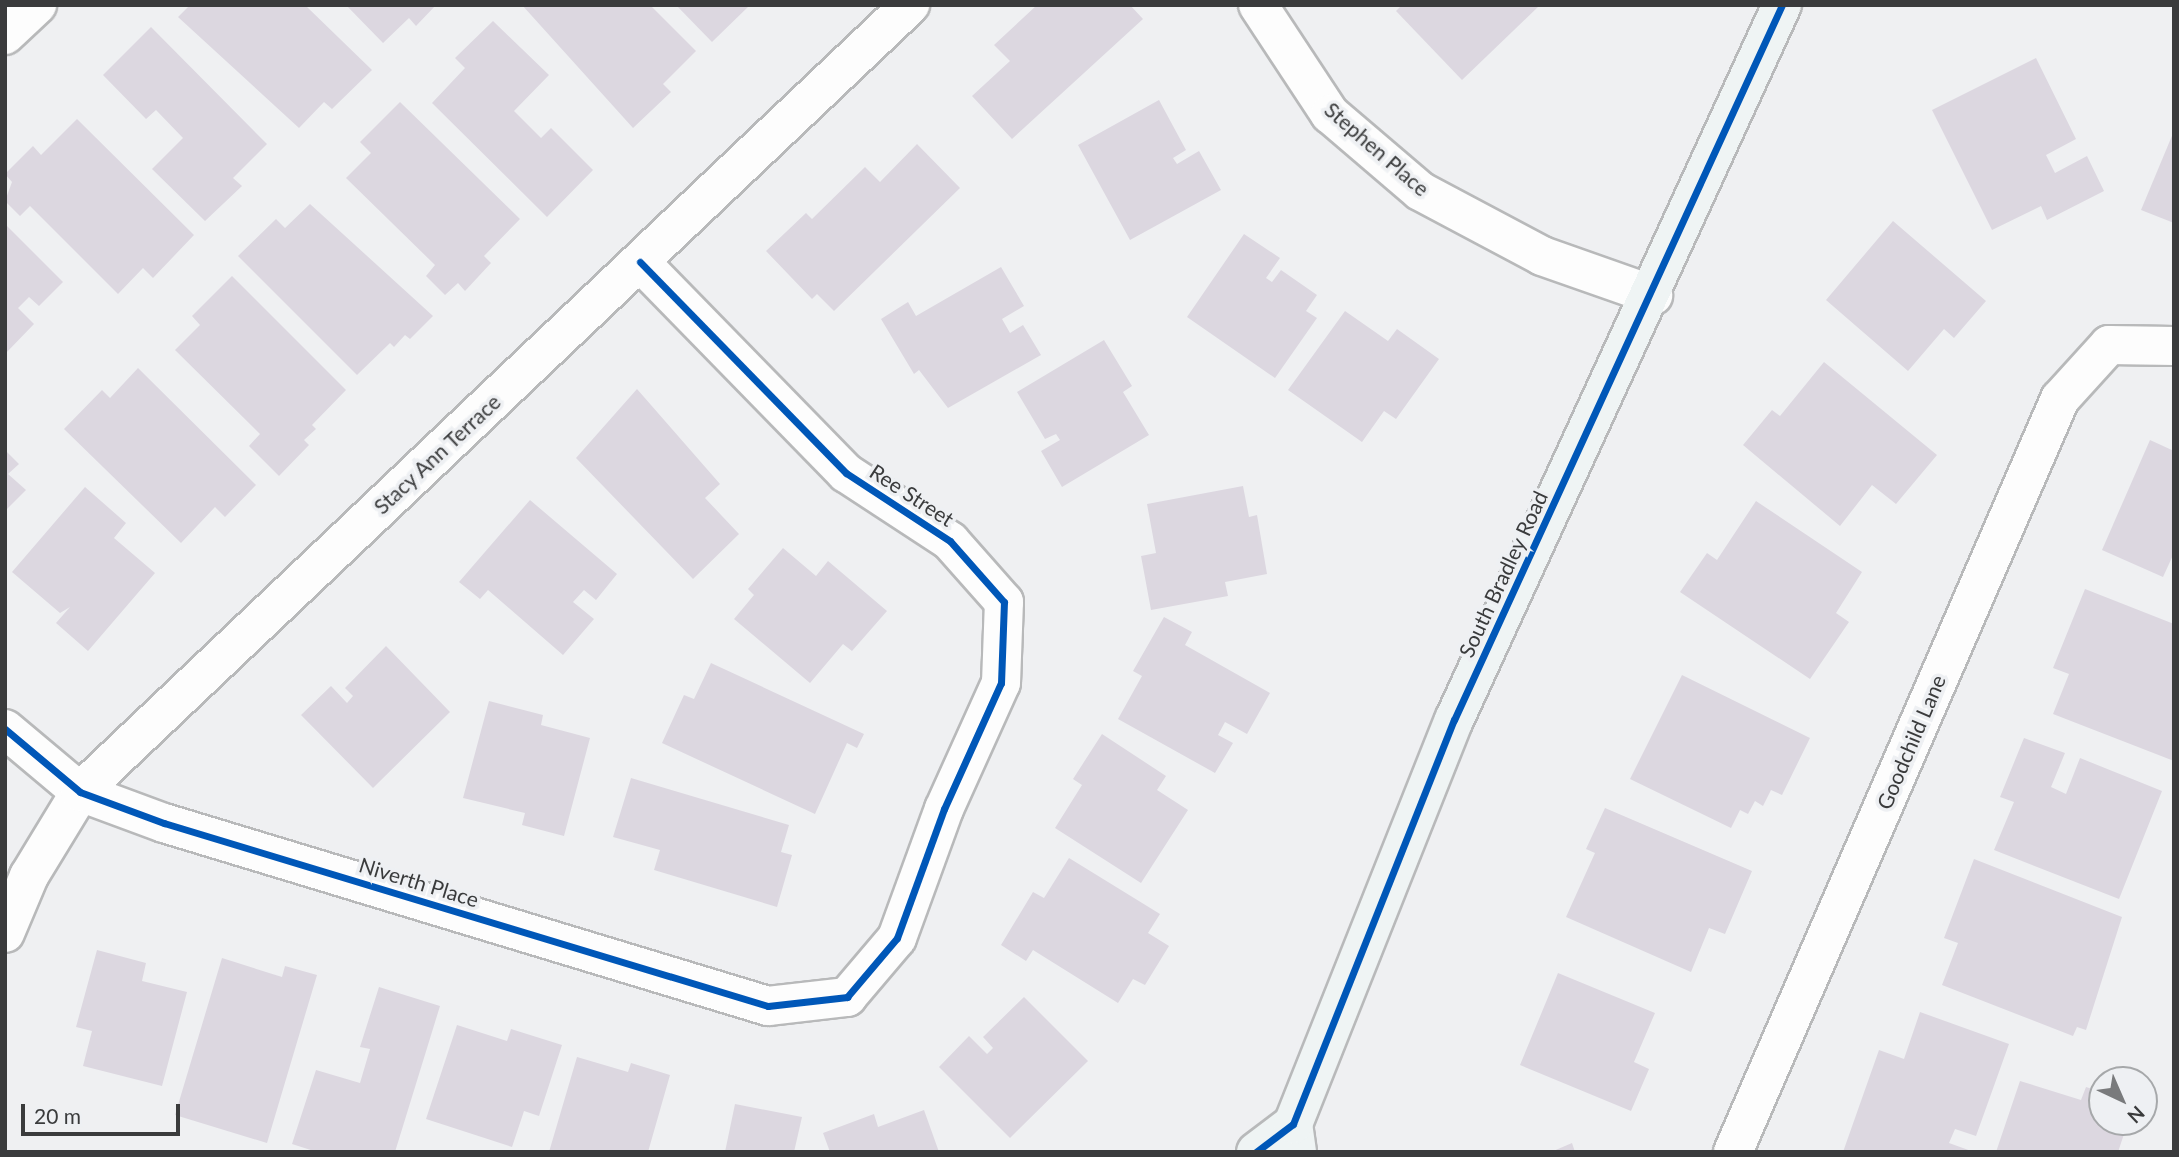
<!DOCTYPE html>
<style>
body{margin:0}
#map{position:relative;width:2179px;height:1157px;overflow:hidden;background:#eff0f2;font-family:Lato,sans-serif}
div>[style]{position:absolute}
.building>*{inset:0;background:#dcd7e0}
.roads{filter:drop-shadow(2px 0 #b8b9ba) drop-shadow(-2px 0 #b8b9ba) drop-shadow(0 2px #b8b9ba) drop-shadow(0 -2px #b8b9ba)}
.street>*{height:38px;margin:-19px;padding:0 19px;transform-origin:19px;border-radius:19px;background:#fdfdfd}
.secondary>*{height:38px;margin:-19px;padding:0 19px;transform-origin:19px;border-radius:19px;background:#eff4f4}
.cycleway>*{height:7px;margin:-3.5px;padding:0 3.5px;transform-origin:3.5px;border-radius:3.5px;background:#0057b8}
span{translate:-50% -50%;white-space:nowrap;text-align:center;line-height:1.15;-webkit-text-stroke:7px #eef0f3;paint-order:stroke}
.street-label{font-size:21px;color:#3a3b3c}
.frame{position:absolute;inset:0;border:7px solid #3a3b3c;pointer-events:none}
.north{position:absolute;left:2088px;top:1066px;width:70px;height:70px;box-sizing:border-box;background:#eef0f3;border:2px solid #a6a8aa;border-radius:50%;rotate:136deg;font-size:19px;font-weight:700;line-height:28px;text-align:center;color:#3a3b3c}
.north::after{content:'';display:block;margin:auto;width:24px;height:32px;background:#797a7c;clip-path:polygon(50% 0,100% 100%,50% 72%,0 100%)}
.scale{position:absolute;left:21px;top:1104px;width:159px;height:32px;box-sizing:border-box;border:4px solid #3a3b3c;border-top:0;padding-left:9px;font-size:21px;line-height:24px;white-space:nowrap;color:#3a3b3c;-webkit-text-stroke:5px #eef0f3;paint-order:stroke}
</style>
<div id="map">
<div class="building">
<i style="clip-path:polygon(190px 5px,305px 5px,372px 70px,332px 109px,324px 102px,299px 128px,178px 17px)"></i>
<i style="clip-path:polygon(346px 5px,436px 5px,416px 26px,409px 18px,383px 43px)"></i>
<i style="clip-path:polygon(522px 5px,650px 5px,696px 51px,663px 84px,671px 92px,633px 128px)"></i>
<i style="clip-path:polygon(676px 5px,750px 5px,712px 42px)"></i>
<i style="clip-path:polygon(1037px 5px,1130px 5px,1143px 19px,1012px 139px,972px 96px,1010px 61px,994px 45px)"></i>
<i style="clip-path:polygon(1402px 5px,1540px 5px,1462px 80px,1396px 11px)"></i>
<i style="clip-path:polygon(493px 21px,549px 75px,514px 111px,541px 138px,551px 128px,593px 170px,547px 217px,432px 103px,465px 68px,455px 58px)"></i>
<i style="clip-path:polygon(151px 27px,267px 144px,233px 178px,242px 186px,205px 221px,152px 169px,183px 138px,156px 110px,146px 119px,103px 75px)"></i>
<i style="clip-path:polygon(2036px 58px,2076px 139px,2046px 155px,2055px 173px,2087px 156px,2104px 191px,2047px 220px,2041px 206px,1992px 230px,1932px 110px)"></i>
<i style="clip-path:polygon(1159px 100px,1186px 150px,1173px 158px,1177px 164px,1199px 151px,1221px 190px,1130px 240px,1078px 145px)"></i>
<i style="clip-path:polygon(400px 102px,520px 219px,484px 256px,491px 263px,465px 291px,458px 283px,445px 295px,426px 276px,435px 265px,346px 178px,371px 153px,360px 142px)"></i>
<i style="clip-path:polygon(77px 119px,194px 235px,153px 278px,143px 268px,118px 294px,30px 206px,20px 216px,5px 201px,12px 182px,5px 174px,33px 146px,41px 155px)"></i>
<i style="clip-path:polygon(2174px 131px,2174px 223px,2141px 210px)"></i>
<i style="clip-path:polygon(917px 144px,960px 188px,834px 311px,817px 294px,812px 299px,766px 251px,806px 213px,812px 219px,865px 167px,880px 182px)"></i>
<i style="clip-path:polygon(310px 204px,433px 316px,410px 339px,405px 335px,394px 347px,390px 343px,357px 375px,238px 256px,276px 219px,285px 228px)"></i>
<i style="clip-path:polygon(1893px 221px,1986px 301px,1954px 338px,1944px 329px,1908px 371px,1826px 300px)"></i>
<i style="clip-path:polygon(5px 224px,63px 282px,39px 306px,29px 297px,18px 308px,34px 324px,5px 354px)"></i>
<i style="clip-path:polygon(1244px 234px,1280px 258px,1266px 278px,1272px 282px,1281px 270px,1317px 295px,1306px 311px,1317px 318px,1275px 378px,1187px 317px)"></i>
<i style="clip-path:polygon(1001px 267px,1024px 306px,1002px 319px,1010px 333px,1023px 325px,1041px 355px,948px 408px,919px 370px,914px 374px,881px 319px,908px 302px,916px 316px)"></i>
<i style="clip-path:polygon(232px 276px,346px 390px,312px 425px,316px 429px,304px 440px,309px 445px,279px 476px,249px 446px,260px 434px,175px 350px,200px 325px,192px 316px)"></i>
<i style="clip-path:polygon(1345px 311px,1388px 341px,1397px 329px,1439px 359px,1396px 419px,1384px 411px,1362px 442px,1288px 390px)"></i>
<i style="clip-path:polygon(1104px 340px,1132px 386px,1123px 392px,1149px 435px,1062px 487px,1041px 451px,1060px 440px,1056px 434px,1045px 439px,1017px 392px)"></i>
<i style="clip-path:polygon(1824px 362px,1937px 455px,1896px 504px,1872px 485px,1840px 526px,1743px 445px,1772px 410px,1780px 416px)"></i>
<i style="clip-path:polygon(138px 368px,256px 485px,225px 517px,215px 507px,181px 543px,64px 429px,102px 390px,110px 398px)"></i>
<i style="clip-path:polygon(637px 389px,720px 484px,705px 498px,739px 534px,693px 579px,576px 458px)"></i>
<i style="clip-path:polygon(2150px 440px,2174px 451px,2174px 553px,2163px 577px,2102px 550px)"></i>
<i style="clip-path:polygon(5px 450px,19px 464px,8px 474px,26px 490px,5px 511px)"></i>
<i style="clip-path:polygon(1243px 486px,1249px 517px,1257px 515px,1267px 574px,1225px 582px,1228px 596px,1151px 610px,1141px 556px,1156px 553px,1147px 504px)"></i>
<i style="clip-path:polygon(85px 487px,126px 523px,114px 538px,155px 573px,88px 651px,56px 623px,70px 607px,60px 613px,12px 572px)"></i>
<i style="clip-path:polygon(530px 500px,617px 574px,596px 600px,584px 590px,573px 602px,594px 619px,563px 655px,488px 590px,480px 599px,459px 582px)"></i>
<i style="clip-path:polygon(1756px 501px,1862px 572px,1836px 613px,1849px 622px,1810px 679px,1680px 592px,1707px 553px,1717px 560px)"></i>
<i style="clip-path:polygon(783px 548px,816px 576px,828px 561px,887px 611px,852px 651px,843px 644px,810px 683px,734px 619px,754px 595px,748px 589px)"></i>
<i style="clip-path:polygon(2085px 589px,2174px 624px,2174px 761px,2053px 714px,2069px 674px,2053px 668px)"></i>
<i style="clip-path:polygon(1164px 617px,1192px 632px,1185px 645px,1270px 693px,1247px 734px,1225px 722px,1218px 735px,1233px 743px,1215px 773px,1118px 719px,1142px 676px,1133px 671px)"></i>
<i style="clip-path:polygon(386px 646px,450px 712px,373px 788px,301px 715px,331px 686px,347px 703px,353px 696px,345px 688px)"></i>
<i style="clip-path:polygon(711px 663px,864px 734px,857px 748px,847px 743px,815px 814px,662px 743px,684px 695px,694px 699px)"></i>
<i style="clip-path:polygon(1682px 675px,1810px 738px,1782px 795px,1771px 790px,1763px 806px,1755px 801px,1748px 814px,1740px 810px,1731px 828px,1630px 779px)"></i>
<i style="clip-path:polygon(489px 701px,543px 715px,541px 725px,590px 738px,564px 836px,522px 825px,525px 813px,463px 798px)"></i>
<i style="clip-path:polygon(1102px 734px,1166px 776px,1157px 790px,1188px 810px,1141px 883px,1055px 828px,1082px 785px,1073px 779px)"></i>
<i style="clip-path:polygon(2024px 738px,2065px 753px,2051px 787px,2066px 794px,2080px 758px,2162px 791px,2119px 899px,1994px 850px,2014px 802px,2000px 797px)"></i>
<i style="clip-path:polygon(631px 778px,789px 825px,781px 852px,792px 855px,777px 907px,654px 870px,660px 850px,613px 837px)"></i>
<i style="clip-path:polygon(1605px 808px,1752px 871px,1725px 934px,1709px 928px,1691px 972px,1566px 917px,1595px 853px,1586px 849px)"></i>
<i style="clip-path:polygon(1069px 858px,1160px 914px,1148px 933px,1169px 946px,1145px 985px,1133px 979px,1118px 1003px,1033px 950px,1026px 961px,1001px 945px,1033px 892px,1044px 898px)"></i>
<i style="clip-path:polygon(1974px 859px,2122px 917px,2086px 1030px,2077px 1027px,2073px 1036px,1942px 985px,1958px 943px,1944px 938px)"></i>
<i style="clip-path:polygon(97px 950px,146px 963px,142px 981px,187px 992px,162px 1086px,83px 1066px,92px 1031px,76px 1027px)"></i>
<i style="clip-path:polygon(222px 958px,282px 977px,285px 966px,317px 975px,267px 1143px,175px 1115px)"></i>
<i style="clip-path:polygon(1558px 973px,1655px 1013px,1634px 1062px,1649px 1069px,1631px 1111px,1520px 1065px)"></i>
<i style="clip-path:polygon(379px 987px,440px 1006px,395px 1152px,317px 1152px,292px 1144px,316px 1070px,360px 1083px,370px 1049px,360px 1047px)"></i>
<i style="clip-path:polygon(1024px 997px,1088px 1061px,1010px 1138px,939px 1067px,969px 1036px,987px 1054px,993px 1048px,983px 1037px)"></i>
<i style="clip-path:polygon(1920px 1012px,2009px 1044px,1976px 1136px,1955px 1129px,1949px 1143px,1974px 1152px,1843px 1152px,1879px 1050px,1904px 1059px)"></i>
<i style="clip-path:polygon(457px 1025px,507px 1041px,511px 1029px,562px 1045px,539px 1116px,524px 1111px,512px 1147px,426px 1119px)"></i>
<i style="clip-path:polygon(577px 1057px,628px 1072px,631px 1063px,670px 1075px,648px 1152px,549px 1152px)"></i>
<i style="clip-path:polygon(2020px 1081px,2081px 1100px,2086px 1087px,2102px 1092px,2102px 1122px,2128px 1122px,2118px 1152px,1996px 1152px)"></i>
<i style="clip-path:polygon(735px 1104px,802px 1117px,794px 1152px,725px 1152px)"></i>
<i style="clip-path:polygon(924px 1110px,939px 1152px,830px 1152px,823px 1133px,874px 1114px,878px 1127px)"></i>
<i style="clip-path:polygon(1572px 1143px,1575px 1152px,1551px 1152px)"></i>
</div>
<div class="roads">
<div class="street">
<i style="left:1258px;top:5px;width:131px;rotate:56.6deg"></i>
<i style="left:1330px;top:114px;width:118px;rotate:40.5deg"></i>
<i style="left:1420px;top:191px;width:138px;rotate:28deg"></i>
<i style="left:1542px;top:256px;width:118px;rotate:19.4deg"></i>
<i style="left:5px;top:35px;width:44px;rotate:-43.2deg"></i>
<i style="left:5px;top:729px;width:98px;rotate:40deg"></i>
<i style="left:80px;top:792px;width:90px;rotate:20.3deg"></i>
<i style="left:164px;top:823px;width:631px;rotate:16.86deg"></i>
<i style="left:768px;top:1006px;width:80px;rotate:-6.5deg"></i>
<i style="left:847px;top:997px;width:77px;rotate:-49.7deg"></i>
<i style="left:897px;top:938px;width:137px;rotate:-70deg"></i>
<i style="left:944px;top:809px;width:138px;rotate:-65.7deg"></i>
<i style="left:1001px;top:683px;width:81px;rotate:-87.9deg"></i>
<i style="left:1004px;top:602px;width:81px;rotate:-131.5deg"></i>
<i style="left:950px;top:541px;width:124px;rotate:-146.8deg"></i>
<i style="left:846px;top:473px;width:295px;rotate:-134.3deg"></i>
<i style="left:5px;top:933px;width:62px;rotate:-67.2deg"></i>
<i style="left:29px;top:876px;width:98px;rotate:-58.7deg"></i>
<i style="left:80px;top:792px;width:1144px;rotate:-43.48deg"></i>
<i style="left:1733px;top:1152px;width:821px;rotate:-66.53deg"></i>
<i style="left:2060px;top:399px;width:73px;rotate:-47.8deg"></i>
<i style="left:2109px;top:345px;width:65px;rotate:0.9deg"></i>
</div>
<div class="secondary">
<i style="left:1256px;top:1152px;width:46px;rotate:-37.1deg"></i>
<i style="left:1297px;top:1152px;width:28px;rotate:-98deg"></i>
<i style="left:1293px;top:1124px;width:435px;rotate:-68.3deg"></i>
<i style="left:1454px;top:720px;width:787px;rotate:-65.36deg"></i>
</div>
</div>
<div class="cycleway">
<i style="left:5px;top:729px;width:98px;rotate:40deg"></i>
<i style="left:80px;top:792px;width:90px;rotate:20.3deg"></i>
<i style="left:164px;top:823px;width:631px;rotate:16.86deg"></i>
<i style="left:768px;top:1006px;width:80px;rotate:-6.5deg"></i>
<i style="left:847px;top:997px;width:77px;rotate:-49.7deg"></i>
<i style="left:897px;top:938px;width:137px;rotate:-70deg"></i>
<i style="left:944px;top:809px;width:138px;rotate:-65.7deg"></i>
<i style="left:1001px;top:683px;width:81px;rotate:-87.9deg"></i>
<i style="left:1004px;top:602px;width:81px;rotate:-131.5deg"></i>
<i style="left:950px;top:541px;width:124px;rotate:-146.8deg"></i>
<i style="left:846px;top:473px;width:295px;rotate:-134.3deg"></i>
<i style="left:1256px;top:1152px;width:46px;rotate:-37.1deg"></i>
<i style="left:1293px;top:1124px;width:435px;rotate:-68.3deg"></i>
<i style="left:1454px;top:720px;width:787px;rotate:-65.36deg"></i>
</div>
<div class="street-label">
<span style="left:1377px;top:149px;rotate:41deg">Stephen Place</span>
<span style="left:437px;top:454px;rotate:-43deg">Stacy Ann Terrace</span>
<span style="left:912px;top:495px;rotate:33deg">Ree Street</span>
<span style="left:1503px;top:574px;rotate:-65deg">South Bradley Road</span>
<span style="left:1911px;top:742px;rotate:-67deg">Goodchild Lane</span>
<span style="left:419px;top:882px;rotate:17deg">Niverth Place</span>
</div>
<div class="frame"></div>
<div class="north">N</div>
<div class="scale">20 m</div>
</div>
